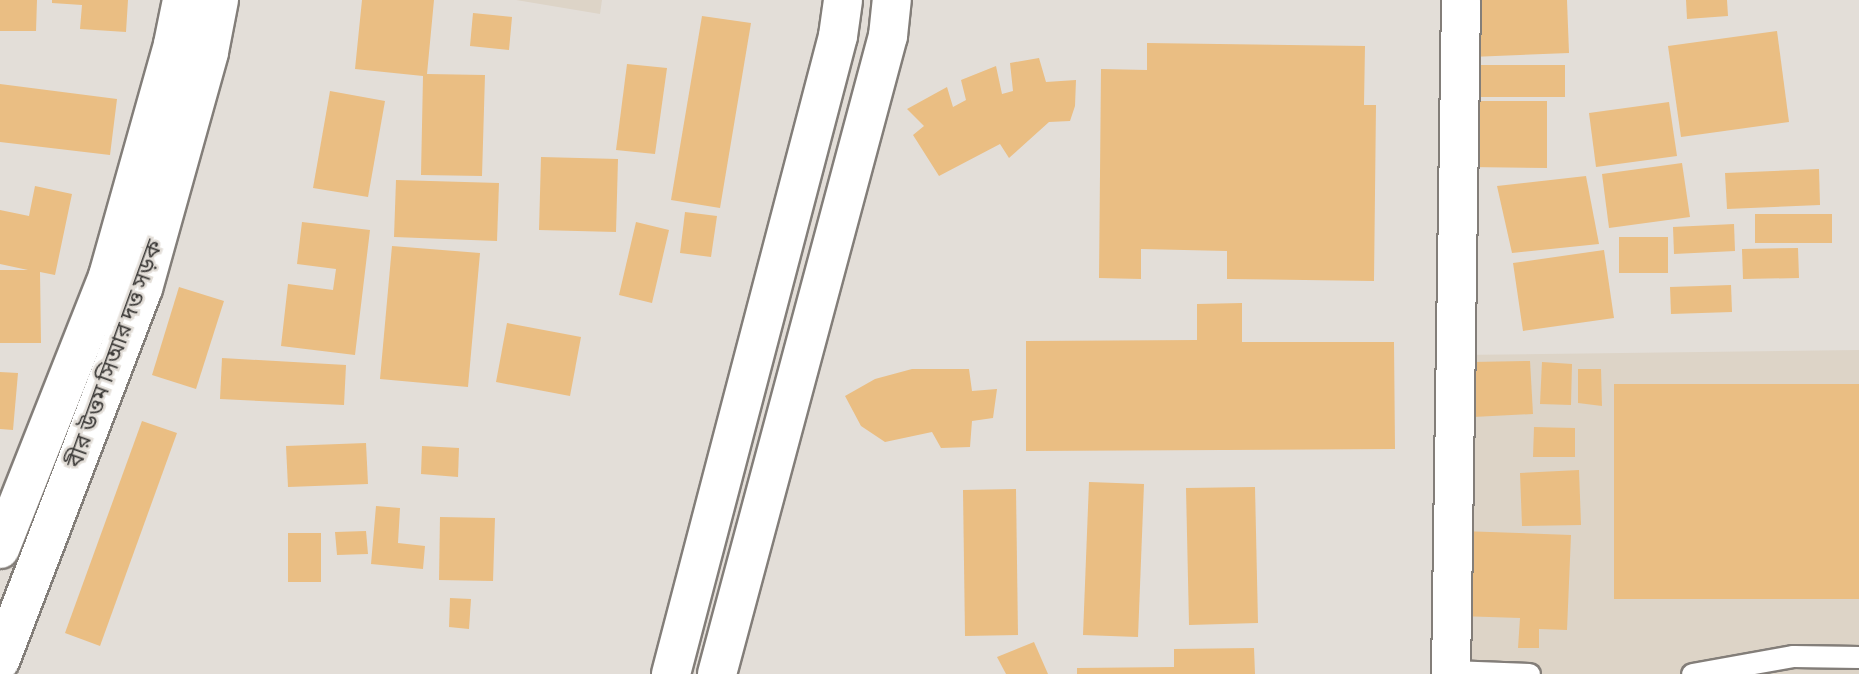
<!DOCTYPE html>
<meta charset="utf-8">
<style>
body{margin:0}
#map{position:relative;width:1859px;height:674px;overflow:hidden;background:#e3ded8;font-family:"Roboto Condensed","Noto Sans Bengali",sans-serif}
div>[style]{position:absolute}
.built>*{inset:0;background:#ddd4c7}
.building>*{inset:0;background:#eabe83}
.roads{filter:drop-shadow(2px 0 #837e79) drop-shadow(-2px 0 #837e79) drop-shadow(0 2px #837e79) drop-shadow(0 -2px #837e79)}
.service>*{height:21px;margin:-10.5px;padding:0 10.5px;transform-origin:10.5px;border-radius:10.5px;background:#fff}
.minor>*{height:38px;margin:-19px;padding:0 19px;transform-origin:19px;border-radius:19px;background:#fff}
.secondary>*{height:38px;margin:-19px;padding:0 19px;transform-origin:19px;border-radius:19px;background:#fff}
span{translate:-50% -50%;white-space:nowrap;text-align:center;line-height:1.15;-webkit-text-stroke:5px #e3ded8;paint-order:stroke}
.street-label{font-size:23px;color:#3b3937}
</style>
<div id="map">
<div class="built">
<i style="clip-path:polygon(516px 0,602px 0,600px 14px)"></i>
<i style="clip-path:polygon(1859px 350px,1859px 674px,1454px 674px,1456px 355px)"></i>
</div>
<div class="building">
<i style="clip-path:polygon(0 0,37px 0,36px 31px,0 31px)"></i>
<i style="clip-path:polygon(52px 0,128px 0,126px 32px,80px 29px,82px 5px,52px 3px)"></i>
<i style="clip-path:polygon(362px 0,434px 0,427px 74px,485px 75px,482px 176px,421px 175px,423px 76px,355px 69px)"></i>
<i style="clip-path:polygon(1469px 0,1567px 0,1569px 53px,1471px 57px)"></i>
<i style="clip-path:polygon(1686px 0,1727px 0,1728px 16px,1687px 19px)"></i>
<i style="clip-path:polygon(473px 13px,512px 17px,509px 50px,470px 46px)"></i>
<i style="clip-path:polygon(702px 16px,751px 23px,720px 208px,671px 200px)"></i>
<i style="clip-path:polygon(1777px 31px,1789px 122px,1681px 137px,1668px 46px)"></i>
<i style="clip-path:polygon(1147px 43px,1365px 46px,1364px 105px,1376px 105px,1374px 281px,1227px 279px,1227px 251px,1141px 249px,1141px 279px,1099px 278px,1101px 69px,1147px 70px)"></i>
<i style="clip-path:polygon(1039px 58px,1046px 82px,1076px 80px,1075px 106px,1070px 121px,1049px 122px,1009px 158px,1000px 144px,939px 176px,913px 135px,924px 126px,907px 109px,947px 87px,953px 107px,966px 100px,961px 80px,996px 66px,1002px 94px,1013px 91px,1010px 63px)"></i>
<i style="clip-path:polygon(627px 64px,667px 68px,655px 154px,616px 150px)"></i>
<i style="clip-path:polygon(1473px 65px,1565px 65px,1565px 97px,1473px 97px)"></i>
<i style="clip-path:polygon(0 84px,117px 99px,110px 155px,0 142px)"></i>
<i style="clip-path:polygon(330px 91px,385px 101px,368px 197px,313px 188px)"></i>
<i style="clip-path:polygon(1469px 101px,1547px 101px,1547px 168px,1469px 167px)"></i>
<i style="clip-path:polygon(1669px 102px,1677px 156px,1596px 167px,1589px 113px)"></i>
<i style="clip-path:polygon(541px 157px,618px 159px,616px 232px,539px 230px)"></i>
<i style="clip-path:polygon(1682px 163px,1690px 217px,1609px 228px,1602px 174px)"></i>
<i style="clip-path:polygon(1819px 169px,1820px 205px,1727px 209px,1725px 173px)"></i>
<i style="clip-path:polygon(1586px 176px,1599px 244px,1512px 253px,1497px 186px)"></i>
<i style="clip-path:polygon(396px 180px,499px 183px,497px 241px,394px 237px)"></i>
<i style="clip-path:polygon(35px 186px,72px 194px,55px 275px,40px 272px,41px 343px,0 343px,0 270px,28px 270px,0 264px,0 210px,29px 216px)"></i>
<i style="clip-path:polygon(685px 212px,717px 216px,711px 257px,680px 253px)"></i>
<i style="clip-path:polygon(1755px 214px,1832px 214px,1832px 243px,1755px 243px)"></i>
<i style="clip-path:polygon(302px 222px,370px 230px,355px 355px,281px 346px,288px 284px,333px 290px,336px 269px,297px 264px)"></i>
<i style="clip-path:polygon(636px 222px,669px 230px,652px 303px,619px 295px)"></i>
<i style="clip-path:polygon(1734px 224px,1735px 251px,1674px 254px,1673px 227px)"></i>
<i style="clip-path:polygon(1619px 237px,1668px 237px,1668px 273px,1619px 273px)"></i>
<i style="clip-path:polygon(392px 246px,480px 253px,468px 387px,380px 379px)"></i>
<i style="clip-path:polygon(1798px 248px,1799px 278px,1743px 279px,1742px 249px)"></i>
<i style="clip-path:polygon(1604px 250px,1614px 318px,1523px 331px,1513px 263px)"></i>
<i style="clip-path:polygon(1731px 285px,1732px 312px,1671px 314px,1670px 287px)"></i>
<i style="clip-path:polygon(179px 287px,224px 301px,196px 389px,152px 375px)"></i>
<i style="clip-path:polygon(1242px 303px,1242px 342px,1394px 342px,1395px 449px,1026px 451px,1026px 341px,1197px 340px,1197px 304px)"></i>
<i style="clip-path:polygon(507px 323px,581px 337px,570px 396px,496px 382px)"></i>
<i style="clip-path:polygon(222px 358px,346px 365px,344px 405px,220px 399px)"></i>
<i style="clip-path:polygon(1530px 361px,1533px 414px,1473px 417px,1472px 362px)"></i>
<i style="clip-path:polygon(1542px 362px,1572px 364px,1571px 405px,1540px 404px)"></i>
<i style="clip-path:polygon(912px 369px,969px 369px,972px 391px,997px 389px,993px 418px,972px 421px,970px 447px,941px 448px,932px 432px,885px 442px,861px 426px,845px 396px,875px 379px)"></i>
<i style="clip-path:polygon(1578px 369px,1601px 369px,1602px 406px,1578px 403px)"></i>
<i style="clip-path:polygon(0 372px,18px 373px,13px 430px,0 429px)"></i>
<i style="clip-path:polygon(1614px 384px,1859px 384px,1859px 599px,1614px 599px)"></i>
<i style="clip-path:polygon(142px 421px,177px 433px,100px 646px,65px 633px)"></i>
<i style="clip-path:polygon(1534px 427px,1575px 428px,1575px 457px,1533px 457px)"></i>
<i style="clip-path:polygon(366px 443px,368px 484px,288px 487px,286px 446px)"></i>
<i style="clip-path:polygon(422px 446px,459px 448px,458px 477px,421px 474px)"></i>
<i style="clip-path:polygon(1579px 470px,1581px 525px,1522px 526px,1520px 473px)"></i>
<i style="clip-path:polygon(1089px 482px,1144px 484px,1138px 637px,1083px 635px)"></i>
<i style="clip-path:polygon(1255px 487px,1258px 623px,1189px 625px,1186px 488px)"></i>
<i style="clip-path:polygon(1016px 489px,1018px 635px,965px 636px,963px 490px)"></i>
<i style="clip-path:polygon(376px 506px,400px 508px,398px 543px,425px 546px,423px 569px,371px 564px)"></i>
<i style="clip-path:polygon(440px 517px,495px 518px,493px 581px,439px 580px)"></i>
<i style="clip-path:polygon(366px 531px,368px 554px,337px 555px,335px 532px)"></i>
<i style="clip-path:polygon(1461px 531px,1571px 535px,1567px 630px,1539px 629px,1539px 648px,1518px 648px,1520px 618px,1458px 616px)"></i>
<i style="clip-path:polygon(288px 533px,321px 533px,321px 582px,288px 582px)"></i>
<i style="clip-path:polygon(450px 598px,471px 599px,469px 629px,449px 627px)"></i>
<i style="clip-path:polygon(1034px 642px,1048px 674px,1006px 674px,997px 657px)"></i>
<i style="clip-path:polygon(1254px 648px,1255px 674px,1077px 674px,1077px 668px,1174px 667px,1174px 649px)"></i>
</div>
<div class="roads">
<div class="service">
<i style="left:1451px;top:671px;width:78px;rotate:2.2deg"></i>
<i style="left:1692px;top:674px;width:103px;rotate:-10.1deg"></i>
<i style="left:1793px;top:656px;width:66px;rotate:0.9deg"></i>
</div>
<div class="minor">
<i style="left:671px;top:674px;width:659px;rotate:-75.33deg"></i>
<i style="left:838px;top:36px;width:36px;rotate:-82deg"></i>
<i style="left:717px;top:674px;width:661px;rotate:-75deg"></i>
<i style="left:888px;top:36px;width:36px;rotate:-84deg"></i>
<i style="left:1451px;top:674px;width:674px;rotate:-89.15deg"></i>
</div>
<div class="secondary">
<i style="left:0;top:549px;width:294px;rotate:-68.4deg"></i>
<i style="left:108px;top:276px;width:241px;rotate:-74.3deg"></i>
<i style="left:173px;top:44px;width:45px;rotate:-78.4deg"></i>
<i style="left:0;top:661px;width:399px;rotate:-69deg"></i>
<i style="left:143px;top:289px;width:246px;rotate:-74.4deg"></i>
<i style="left:209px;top:52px;width:53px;rotate:-79.1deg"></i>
</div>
</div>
<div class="street-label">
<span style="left:115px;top:354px;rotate:-70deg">বীর উত্তম সিআর দত্ত সড়ক</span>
</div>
</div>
